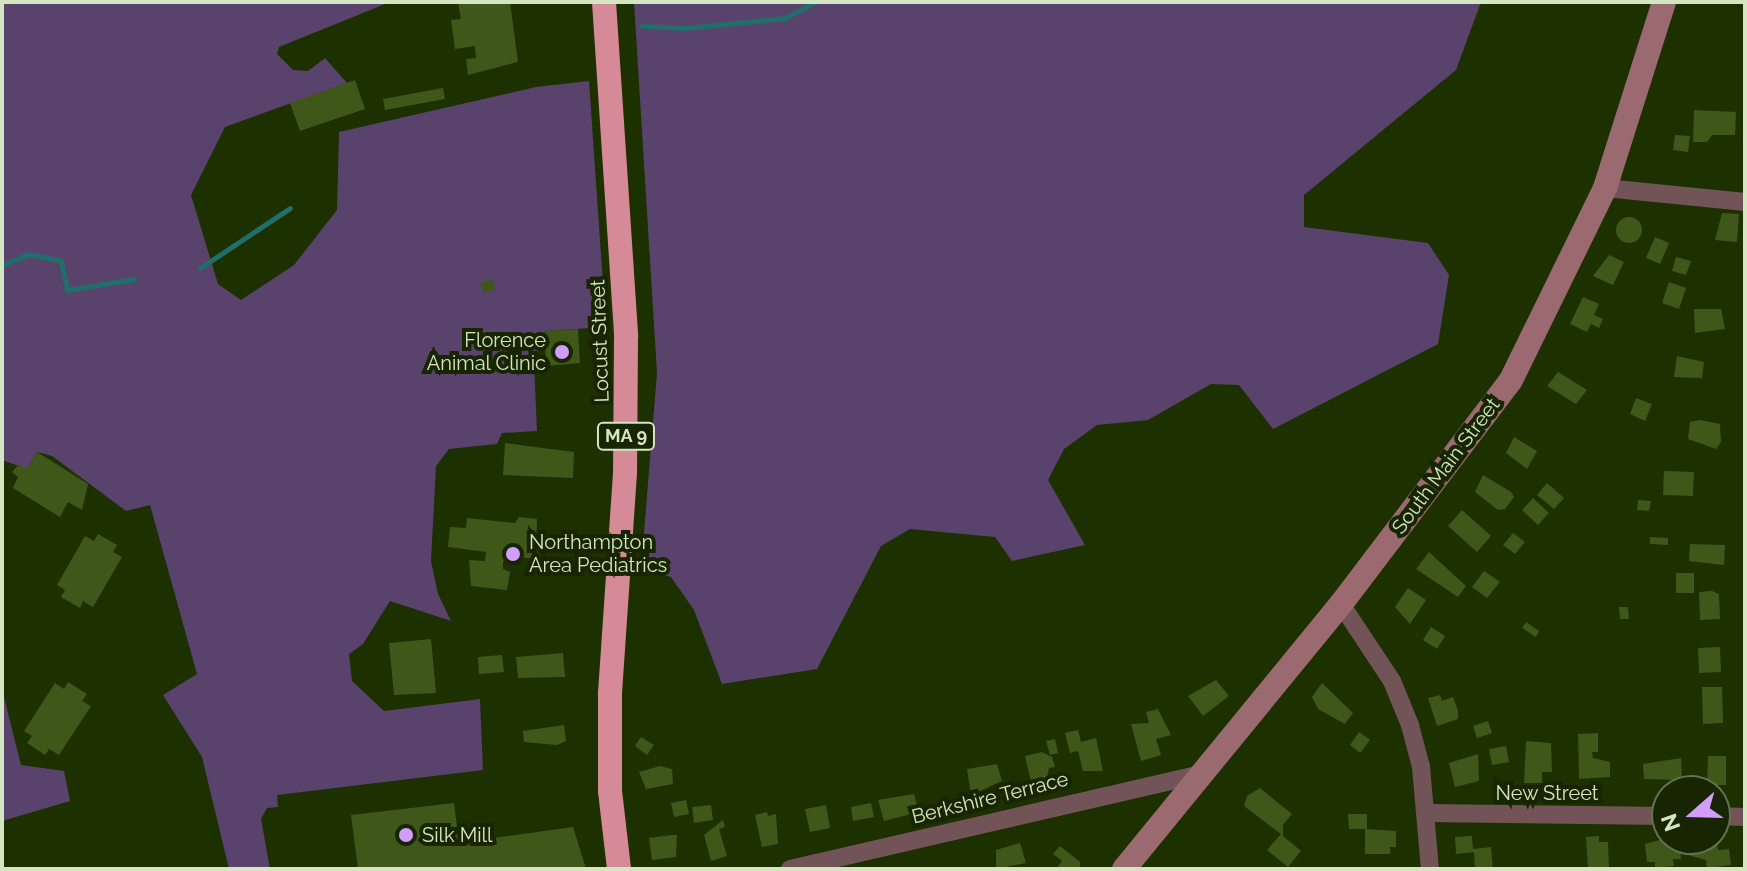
<!DOCTYPE html>
<style>
body{margin:0}
#map{position:relative;width:1747px;height:871px;overflow:hidden;background:#1d3000;font-family:Raleway,sans-serif}
div>[style]{position:absolute}
.green>*{inset:0;background:#59426c}
.stream>*{height:5px;margin:-2.5px;padding:0 2.5px;transform-origin:2.5px;border-radius:2.5px;background:#206f6a}
.building>*{inset:0;background:#3f581a}
.round{border-radius:50%}
.street>*{height:18px;margin:-9px;padding:0 9px;transform-origin:9px;border-radius:9px;background:#725358}
.secondary>*{height:24px;margin:-12px;padding:0 12px;transform-origin:12px;border-radius:12px;background:#9b6a71}
.highway>*{height:24px;margin:-12px;padding:0 12px;transform-origin:12px;border-radius:12px;background:#d68a97}
.dots>*{width:22px;height:22px;translate:-50% -50%;box-sizing:border-box;border:4px solid #172503;border-radius:50%}
span{translate:-50% -50%;white-space:nowrap;text-align:center;line-height:1.15;-webkit-text-stroke:8px #172503;paint-order:stroke}
.shield-label span{padding:2px 6px;background:#172503;border:2px solid;border-radius:6px;-webkit-text-stroke-width:0}
.shield-label{font-size:18px;color:#d4e5c2;font-weight:700}
.poi-label{font-size:20px;color:#d4e5c2}
.right{translate:-100% -50%;text-align:right}
.left{translate:0 -50%;text-align:left}
.street-label{font-size:20px;color:#d4e5c2}
.frame{position:absolute;inset:0;border:4px solid #d4e5c2;pointer-events:none}
.north{position:absolute;left:1651px;top:775px;width:80px;height:80px;box-sizing:border-box;background:#172503;border:2px solid #63724f;border-radius:50%;rotate:250deg;font-size:22px;font-weight:700;line-height:32px;text-align:center;color:#d4e5c2}
.north::after{content:'';display:block;margin:auto;width:28px;height:36px;background:#d29dfd;clip-path:polygon(50% 0,100% 100%,50% 72%,0 100%)}
</style>
<div id="map">
<div class="green">
<i style="clip-path:polygon(2px 2px,390px 2px,279px 47px,277px 54px,293px 70px,308px 71px,325px 58px,347px 83px,225px 127px,191px 195px,218px 284px,241px 300px,294px 265px,337px 210px,339px 132px,536px 87px,589px 81px,606px 327px,545px 331px,534px 363px,537px 431px,502px 433px,497px 444px,449px 449px,436px 466px,431px 561px,438px 594px,451px 621px,390px 601px,363px 644px,349px 654px,352px 681px,384px 711px,480px 699px,483px 770px,277px 795px,278px 807px,267px 808px,261px 819px,270px 869px,229px 869px,202px 757px,163px 695px,197px 674px,150px 505px,126px 511px,52px 456px,37px 452px,27px 469px,2px 460px)"></i>
<i style="clip-path:polygon(634px 2px,1481px 2px,1456px 70px,1304px 195px,1304px 227px,1428px 243px,1449px 275px,1438px 344px,1273px 429px,1239px 385px,1211px 384px,1148px 420px,1097px 425px,1064px 449px,1048px 480px,1085px 545px,1012px 561px,995px 537px,910px 529px,881px 546px,817px 669px,722px 684px,694px 610px,671px 577px,641px 569px,657px 373px)"></i>
<i style="clip-path:polygon(2px 689px,21px 765px,64px 771px,70px 801px,2px 821px)"></i>
</div>
<div class="stream">
<i style="left:642px;top:26px;width:44px;rotate:2.6deg"></i>
<i style="left:686px;top:28px;width:100px;rotate:-5.8deg"></i>
<i style="left:785px;top:18px;width:34px;rotate:-28deg"></i>
<i style="left:2px;top:265px;width:29px;rotate:-22deg"></i>
<i style="left:29px;top:254px;width:33px;rotate:12deg"></i>
<i style="left:61px;top:261px;width:30px;rotate:78deg"></i>
<i style="left:67px;top:290px;width:68px;rotate:-9.3deg"></i>
<i style="left:200px;top:268px;width:108px;rotate:-33.7deg"></i>
</div>
<div class="building">
<i style="clip-path:polygon(458px 2px,510px 2px,518px 62px,468px 75px,466px 59px,476px 58px,475px 46px,455px 49px,451px 20px,461px 19px)"></i>
<i style="clip-path:polygon(355px 80px,365px 109px,300px 131px,290px 103px)"></i>
<i style="clip-path:polygon(443px 88px,445px 99px,385px 110px,383px 99px)"></i>
<i style="clip-path:polygon(1694px 110px,1736px 112px,1735px 135px,1712px 135px,1707px 142px,1693px 142px)"></i>
<i style="clip-path:polygon(1675px 135px,1690px 136px,1688px 152px,1673px 150px)"></i>
<i style="clip-path:polygon(1722px 213px,1739px 214px,1737px 242px,1715px 240px)"></i>
<i class="round" style="left:1616px;top:217px;width:26px;height:26px"></i>
<i style="clip-path:polygon(1655px 237px,1669px 243px,1660px 264px,1646px 258px)"></i>
<i style="clip-path:polygon(1609px 255px,1624px 262px,1613px 285px,1593px 276px)"></i>
<i style="clip-path:polygon(1676px 257px,1691px 261px,1686px 275px,1672px 271px)"></i>
<i style="clip-path:polygon(492px 279px,496px 289px,484px 293px,480px 283px)"></i>
<i style="clip-path:polygon(1669px 282px,1686px 288px,1679px 309px,1662px 303px)"></i>
<i style="clip-path:polygon(1583px 297px,1599px 304px,1594px 315px,1603px 319px,1599px 328px,1591px 324px,1587px 332px,1570px 324px)"></i>
<i style="clip-path:polygon(1694px 309px,1721px 309px,1725px 329px,1695px 333px)"></i>
<i style="clip-path:polygon(578px 329px,580px 363px,546px 366px,545px 331px)"></i>
<i style="clip-path:polygon(1677px 356px,1704px 362px,1702px 378px,1674px 377px)"></i>
<i style="clip-path:polygon(1558px 372px,1587px 390px,1576px 404px,1547px 386px)"></i>
<i style="clip-path:polygon(1636px 398px,1652px 404px,1645px 421px,1630px 414px)"></i>
<i style="clip-path:polygon(1700px 420px,1720px 424px,1721px 442px,1716px 449px,1688px 439px,1690px 422px)"></i>
<i style="clip-path:polygon(1514px 437px,1537px 451px,1527px 469px,1506px 453px)"></i>
<i style="clip-path:polygon(505px 443px,574px 452px,573px 478px,503px 475px)"></i>
<i style="clip-path:polygon(37px 452px,88px 484px,82px 510px,68px 502px,60px 517px,13px 488px,18px 477px,12px 472px,19px 464px,27px 469px)"></i>
<i style="clip-path:polygon(1664px 471px,1694px 472px,1693px 496px,1663px 495px)"></i>
<i style="clip-path:polygon(1483px 475px,1511px 492px,1514px 497px,1505px 509px,1498px 510px,1475px 492px)"></i>
<i style="clip-path:polygon(1547px 483px,1564px 498px,1554px 509px,1537px 495px)"></i>
<i style="clip-path:polygon(1533px 498px,1549px 513px,1538px 525px,1522px 510px)"></i>
<i style="clip-path:polygon(1638px 500px,1651px 501px,1649px 511px,1637px 510px)"></i>
<i style="clip-path:polygon(1462px 510px,1491px 536px,1477px 552px,1448px 526px)"></i>
<i style="clip-path:polygon(519px 517px,537px 519px,536px 544px,542px 560px,514px 556px,514px 562px,503px 561px,503px 569px,510px 572px,507px 590px,471px 586px,469px 560px,485px 561px,486px 552px,448px 547px,450px 527px,466px 528px,467px 518px,515px 523px)"></i>
<i style="clip-path:polygon(1513px 533px,1525px 542px,1515px 554px,1503px 545px)"></i>
<i style="clip-path:polygon(98px 534px,117px 545px,113px 552px,122px 557px,93px 607px,83px 601px,80px 608px,61px 597px,65px 590px,57px 585px,85px 536px,94px 541px)"></i>
<i style="clip-path:polygon(1650px 537px,1668px 538px,1668px 545px,1650px 544px)"></i>
<i style="clip-path:polygon(1690px 544px,1725px 545px,1724px 565px,1689px 561px)"></i>
<i style="clip-path:polygon(1429px 552px,1466px 586px,1458px 597px,1416px 569px)"></i>
<i style="clip-path:polygon(1484px 571px,1500px 582px,1487px 598px,1472px 587px)"></i>
<i style="clip-path:polygon(1676px 573px,1694px 573px,1694px 593px,1676px 593px)"></i>
<i style="clip-path:polygon(1408px 588px,1426px 600px,1410px 624px,1395px 607px)"></i>
<i style="clip-path:polygon(1712px 591px,1719px 594px,1720px 619px,1700px 620px,1699px 592px)"></i>
<i style="clip-path:polygon(1619px 607px,1628px 607px,1629px 619px,1620px 619px)"></i>
<i style="clip-path:polygon(1526px 622px,1539px 631px,1536px 637px,1522px 628px)"></i>
<i style="clip-path:polygon(1431px 627px,1445px 636px,1437px 649px,1423px 640px)"></i>
<i style="clip-path:polygon(431px 639px,436px 693px,394px 695px,389px 643px)"></i>
<i style="clip-path:polygon(1720px 647px,1721px 672px,1699px 673px,1698px 648px)"></i>
<i style="clip-path:polygon(563px 653px,565px 677px,518px 678px,516px 657px)"></i>
<i style="clip-path:polygon(502px 655px,504px 672px,479px 674px,478px 657px)"></i>
<i style="clip-path:polygon(1216px 680px,1229px 696px,1203px 716px,1188px 696px)"></i>
<i style="clip-path:polygon(68px 682px,87px 694px,82px 701px,91px 706px,59px 755px,49px 749px,45px 755px,27px 743px,32px 736px,24px 731px,55px 683px,64px 689px)"></i>
<i style="clip-path:polygon(1322px 683px,1353px 713px,1345px 724px,1318px 709px,1312px 697px)"></i>
<i style="clip-path:polygon(1702px 687px,1722px 687px,1723px 723px,1703px 724px)"></i>
<i style="clip-path:polygon(1440px 695px,1442px 701px,1453px 697px,1458px 711px,1458px 719px,1437px 726px,1428px 698px)"></i>
<i style="clip-path:polygon(1158px 709px,1171px 735px,1156px 739px,1161px 755px,1141px 761px,1131px 724px,1149px 723px,1146px 712px)"></i>
<i style="clip-path:polygon(1488px 721px,1492px 733px,1477px 738px,1473px 726px)"></i>
<i style="clip-path:polygon(564px 725px,566px 741px,557px 745px,524px 742px,523px 731px)"></i>
<i style="clip-path:polygon(1078px 730px,1081px 742px,1096px 738px,1103px 771px,1083px 771px,1078px 751px,1070px 753px,1065px 733px)"></i>
<i style="clip-path:polygon(1359px 732px,1370px 740px,1360px 753px,1350px 745px)"></i>
<i style="clip-path:polygon(1598px 733px,1598px 752px,1592px 752px,1593px 758px,1610px 762px,1610px 777px,1579px 779px,1578px 734px)"></i>
<i style="clip-path:polygon(641px 737px,654px 745px,647px 755px,635px 746px)"></i>
<i style="clip-path:polygon(1055px 739px,1058px 753px,1050px 755px,1046px 741px)"></i>
<i style="clip-path:polygon(1526px 741px,1551px 743px,1552px 772px,1542px 772px,1542px 783px,1524px 783px)"></i>
<i style="clip-path:polygon(1506px 746px,1509px 762px,1492px 765px,1489px 749px)"></i>
<i style="clip-path:polygon(1042px 752px,1052px 757px,1055px 767px,1049px 768px,1046px 782px,1038px 784px,1031px 782px,1025px 756px)"></i>
<i style="clip-path:polygon(1478px 754px,1479px 781px,1455px 787px,1449px 763px)"></i>
<i style="clip-path:polygon(1708px 756px,1726px 756px,1726px 785px,1707px 785px)"></i>
<i style="clip-path:polygon(1681px 758px,1682px 780px,1644px 779px,1643px 764px)"></i>
<i style="clip-path:polygon(997px 764px,1002px 781px,971px 795px,967px 769px)"></i>
<i style="clip-path:polygon(660px 766px,672px 769px,673px 784px,646px 789px,639px 772px)"></i>
<i style="clip-path:polygon(1260px 788px,1292px 814px,1283px 825px,1283px 836px,1301px 851px,1288px 867px,1267px 850px,1281px 834px,1244px 806px,1247px 796px)"></i>
<i style="clip-path:polygon(914px 794px,919px 812px,884px 821px,878px 800px)"></i>
<i style="clip-path:polygon(686px 800px,689px 814px,674px 817px,671px 803px)"></i>
<i style="clip-path:polygon(454px 803px,459px 843px,573px 827px,586px 869px,358px 869px,351px 815px)"></i>
<i style="clip-path:polygon(871px 803px,874px 817px,853px 821px,851px 807px)"></i>
<i style="clip-path:polygon(711px 805px,713px 820px,694px 823px,692px 807px)"></i>
<i style="clip-path:polygon(826px 805px,830px 828px,810px 832px,805px 809px)"></i>
<i style="clip-path:polygon(767px 812px,768px 816px,776px 814px,778px 844px,762px 847px,755px 815px)"></i>
<i style="clip-path:polygon(1348px 814px,1367px 814px,1367px 829px,1349px 829px)"></i>
<i style="clip-path:polygon(723px 820px,725px 827px,719px 829px,727px 856px,711px 861px,704px 835px)"></i>
<i style="clip-path:polygon(1365px 829px,1396px 831px,1396px 847px,1390px 847px,1390px 854px,1365px 854px)"></i>
<i style="clip-path:polygon(672px 835px,677px 835px,676px 857px,652px 860px,649px 838px)"></i>
<i style="clip-path:polygon(1472px 836px,1473px 849px,1491px 847px,1493px 869px,1475px 869px,1474px 852px,1456px 854px,1455px 837px)"></i>
<i style="clip-path:polygon(1599px 836px,1599px 842px,1608px 842px,1609px 867px,1588px 869px,1586px 837px)"></i>
<i style="clip-path:polygon(1667px 838px,1679px 840px,1681px 859px,1673px 859px,1674px 866px,1655px 868px,1655px 862px,1647px 862px,1645px 844px)"></i>
<i style="clip-path:polygon(1716px 839px,1718px 850px,1729px 849px,1731px 865px,1707px 868px,1706px 860px,1688px 855px,1687px 847px)"></i>
<i style="clip-path:polygon(1020px 843px,1026px 863px,996px 869px,996px 850px)"></i>
<i style="clip-path:polygon(1060px 846px,1080px 862px,1080px 869px,1056px 869px,1062px 861px,1053px 854px)"></i>
</div>
<div class="street">
<i style="left:1605px;top:188px;width:141px;rotate:5.7deg"></i>
<i style="left:1341px;top:604px;width:92px;rotate:56.5deg"></i>
<i style="left:1392px;top:681px;width:48px;rotate:67.8deg"></i>
<i style="left:1410px;top:725px;width:43px;rotate:75.3deg"></i>
<i style="left:1421px;top:767px;width:102px;rotate:85deg"></i>
<i style="left:1427px;top:813px;width:240px;rotate:0.7deg"></i>
<i style="left:1715px;top:816px;width:30px;rotate:2deg"></i>
<i style="left:790px;top:869px;width:421px;rotate:-13deg"></i>
</div>
<div class="secondary">
<i style="left:1124px;top:869px;width:343px;rotate:-50.7deg"></i>
<i style="left:1341px;top:604px;width:281px;rotate:-52.8deg"></i>
<i style="left:1511px;top:380px;width:214px;rotate:-63.9deg"></i>
<i style="left:1605px;top:188px;width:195px;rotate:-72.4deg"></i>
</div>
<div class="highway">
<i style="left:604px;top:2px;width:336px;rotate:86.2deg"></i>
<i style="left:626px;top:337px;width:136px;rotate:90.4deg"></i>
<i style="left:625px;top:473px;width:222px;rotate:93.9deg"></i>
<i style="left:610px;top:694px;width:97px;rotate:90deg"></i>
<i style="left:610px;top:791px;width:79px;rotate:83.4deg"></i>
</div>
<div class="dots">
<i style="left:562px;top:352px;background:#d29dfd"></i>
<i style="left:513px;top:554px;background:#d29dfd"></i>
<i style="left:406px;top:835px;background:#d29dfd"></i>
</div>
<div class="shield-label">
<span style="left:626px;top:436px">MA 9</span>
</div>
<div class="poi-label">
<span class="right" style="left:546px;top:352px">Florence<br>Animal Clinic</span>
<span class="left" style="left:529px;top:554px">Northampton<br>Area Pediatrics</span>
<span class="left" style="left:422px;top:835px">Silk Mill</span>
</div>
<div class="street-label">
<span style="left:600px;top:341px;rotate:-92deg">Locust Street</span>
<span style="left:1446px;top:466px;rotate:-53deg">South Main Street</span>
<span style="left:1547px;top:793px">New Street</span>
<span style="left:990px;top:798px;rotate:-14deg">Berkshire Terrace</span>
</div>
<div class="frame"></div>
<div class="north">N</div>
</div>
